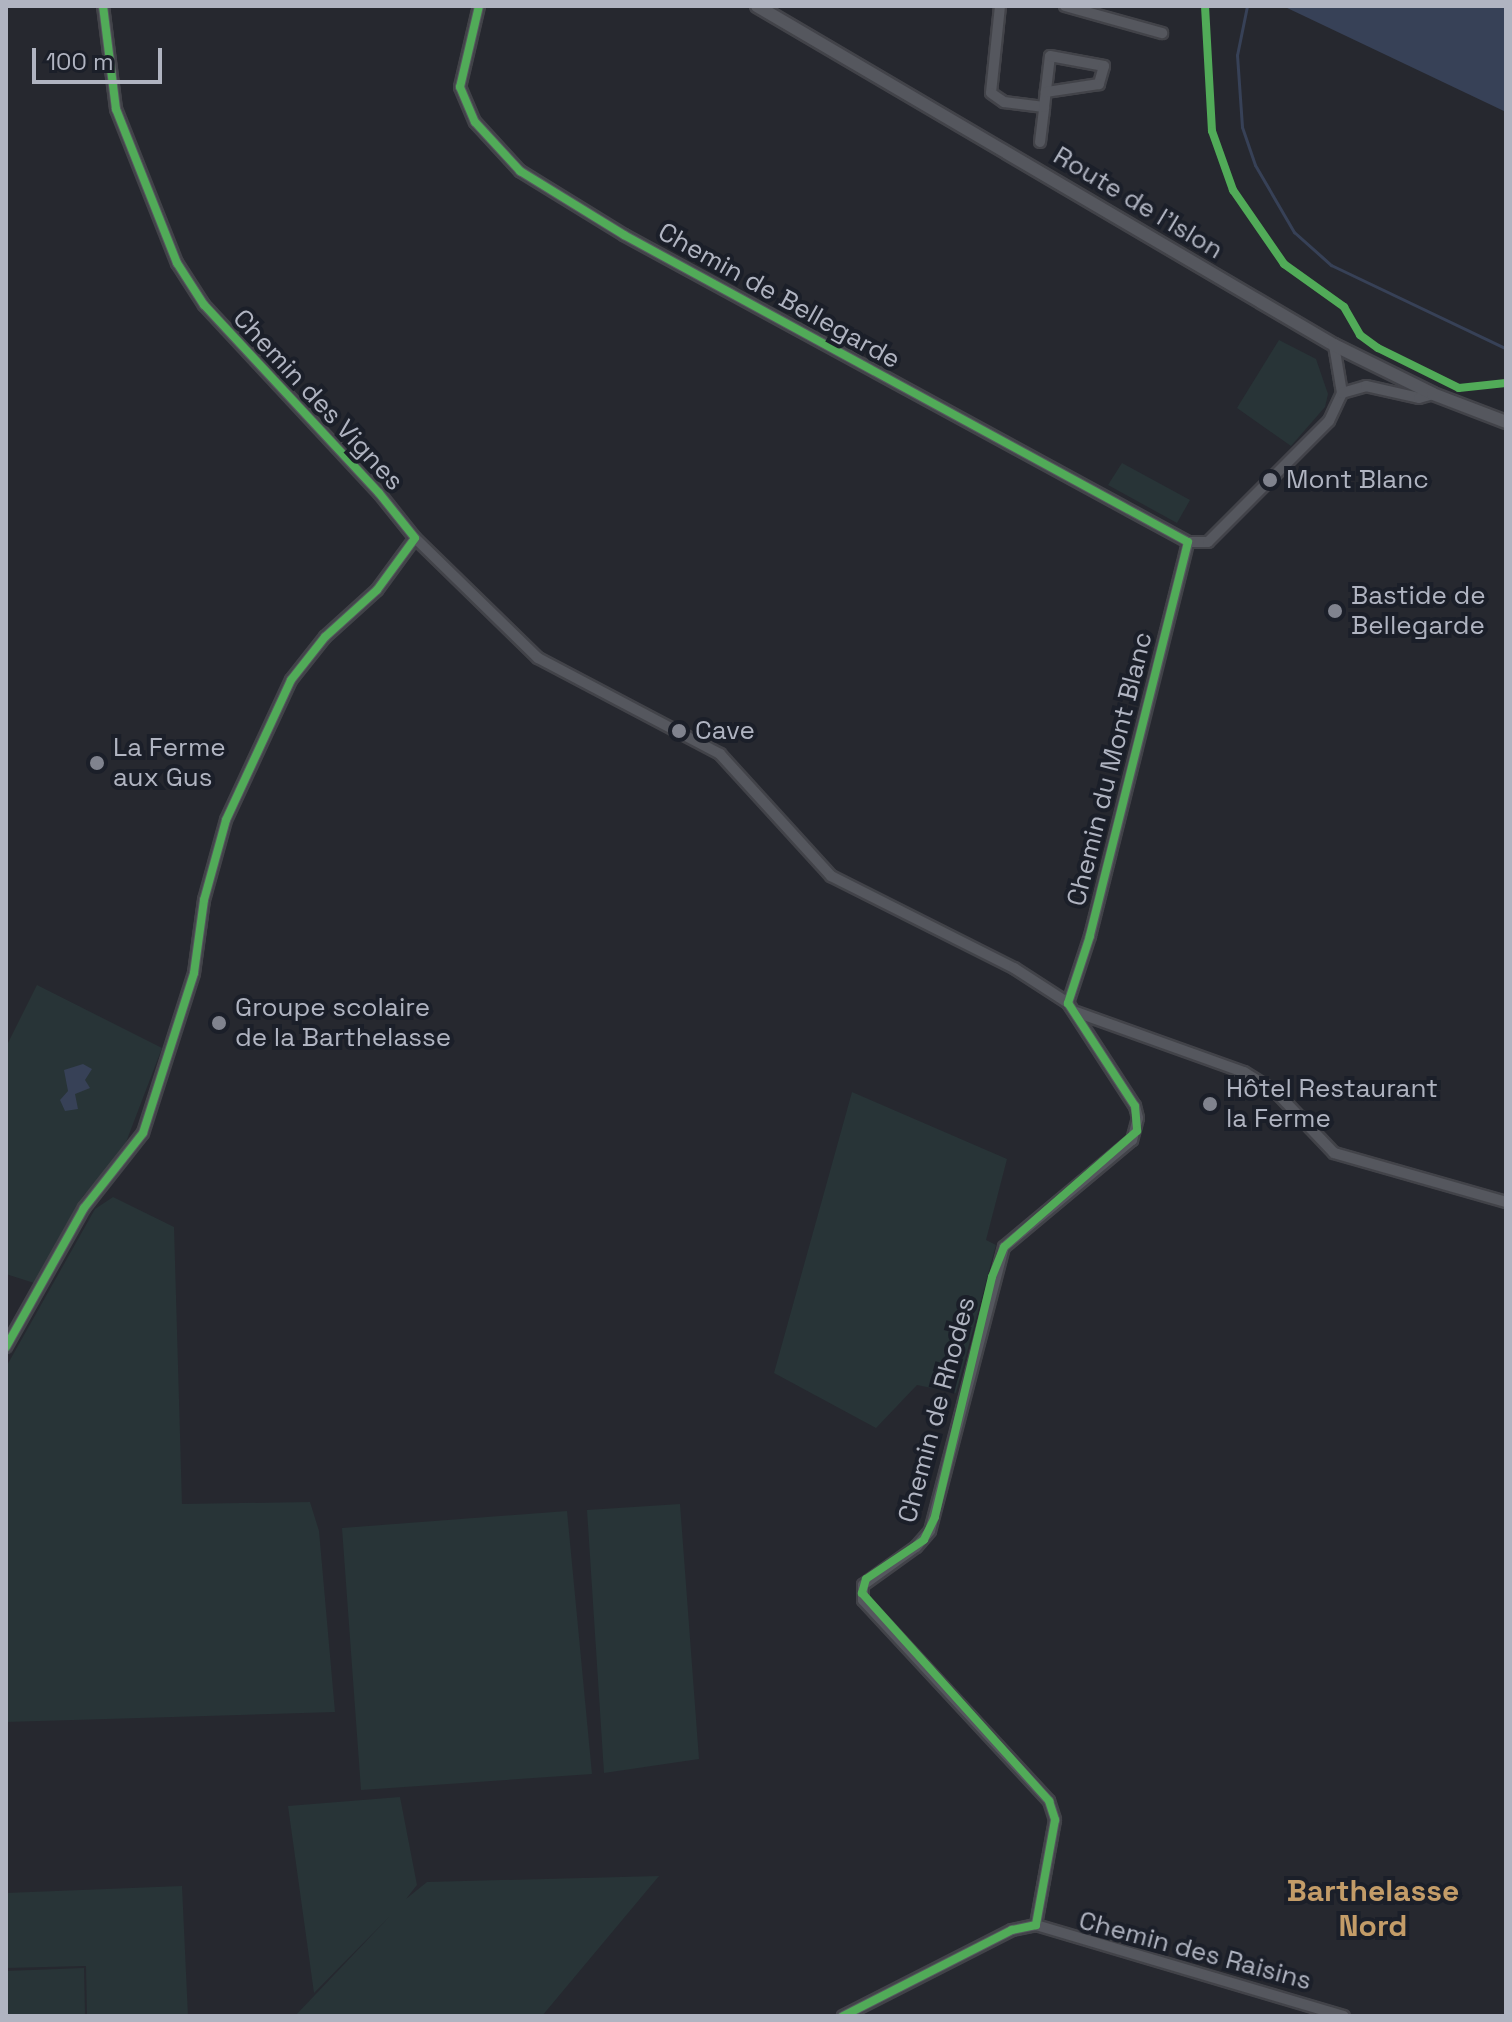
<!DOCTYPE html>
<meta charset="utf-8">
<style>
body{margin:0}
#map{position:relative;width:1512px;height:2022px;overflow:hidden;background:#26282f;font-family:"Space Grotesk",sans-serif}
div>[style]{position:absolute}
.green>*{inset:0;background:#283437}
.water>*{inset:0;background:#374157}
.stream>*{height:3px;margin:-1.5px;padding:0 1.5px;transform-origin:1.5px;border-radius:1.5px;background:#374157}
.roads{filter:drop-shadow(2px 0 #424349) drop-shadow(-2px 0 #424349) drop-shadow(0 2px #424349) drop-shadow(0 -2px #424349)}
.minor>*{height:10px;margin:-5px;padding:0 5px;transform-origin:5px;border-radius:5px;background:#55575e}
.tertiary>*{height:12px;margin:-6px;padding:0 6px;transform-origin:6px;border-radius:6px;background:#55575e}
.cycleway>*{height:8px;margin:-4px;padding:0 4px;transform-origin:4px;border-radius:4px;background:#51ab58}
.dots>*{width:22px;height:22px;translate:-50% -50%;box-sizing:border-box;border:4px solid #1b1f29;border-radius:50%}
span{translate:-50% -50%;white-space:nowrap;text-align:center;line-height:1.15;-webkit-text-stroke:8px #1b1f29;paint-order:stroke}
.street-label{font-size:26px;color:#b0b4c1}
.poi-label{font-size:26px;color:#b0b4c1}
.left{translate:0 -50%;text-align:left}
.quarter-label{font-size:30px;color:#c39c68;font-weight:700}
.frame{position:absolute;inset:0;border:8px solid #b0b4c1;pointer-events:none}
.scale{position:absolute;left:32px;top:48px;width:130px;height:36px;box-sizing:border-box;border:4px solid #b0b4c1;border-top:0;padding-left:10px;font-size:24px;line-height:28px;white-space:nowrap;color:#b0b4c1;-webkit-text-stroke:6px #1b1f29;paint-order:stroke}
</style>
<div id="map">
<div class="green">
<i style="clip-path:polygon(1279px 340px,1316px 359px,1328px 394px,1325px 407px,1291px 446px,1237px 408px)"></i>
<i style="clip-path:polygon(1122px 463px,1190px 500px,1177px 523px,1108px 485px)"></i>
<i style="clip-path:polygon(37px 985px,162px 1048px,120px 1158px,83px 1196px,34px 1283px,6px 1274px,6px 1047px)"></i>
<i style="clip-path:polygon(852px 1092px,1007px 1159px,986px 1240px,996px 1245px,956px 1393px,917px 1385px,876px 1428px,774px 1373px)"></i>
<i style="clip-path:polygon(113px 1197px,174px 1227px,182px 1504px,310px 1502px,319px 1531px,335px 1712px,6px 1722px,6px 1367px,95px 1209px)"></i>
<i style="clip-path:polygon(680px 1504px,699px 1759px,604px 1773px,587px 1510px)"></i>
<i style="clip-path:polygon(567px 1511px,592px 1774px,361px 1790px,342px 1528px)"></i>
<i style="clip-path:polygon(400px 1797px,417px 1885px,406px 1899px,427px 1882px,659px 1876px,542px 2016px,295px 2016px,390px 1916px,314px 1993px,288px 1806px)"></i>
<i style="clip-path:polygon(182px 1886px,188px 2016px,87px 2016px,86px 1966px,6px 1968px,6px 1893px)"></i>
<i style="clip-path:polygon(84px 1968px,85px 2016px,6px 2016px,6px 1971px)"></i>
</div>
<div class="water">
<i style="clip-path:polygon(1283px 6px,1506px 6px,1506px 112px)"></i>
<i style="clip-path:polygon(83px 1064px,92px 1069px,85px 1080px,90px 1088px,75px 1094px,78px 1109px,65px 1111px,60px 1100px,68px 1091px,64px 1070px)"></i>
</div>
<div class="stream">
<i style="left:1247px;top:6px;width:50px;rotate:101.5deg"></i>
<i style="left:1237px;top:55px;width:72px;rotate:86deg"></i>
<i style="left:1242px;top:127px;width:40px;rotate:71.1deg"></i>
<i style="left:1255px;top:165px;width:78px;rotate:59.8deg"></i>
<i style="left:1294px;top:232px;width:50px;rotate:41.7deg"></i>
<i style="left:1331px;top:265px;width:193px;rotate:25.5deg"></i>
</div>
<div class="roads">
<div class="minor">
<i style="left:103px;top:6px;width:104px;rotate:82.8deg"></i>
<i style="left:116px;top:109px;width:166px;rotate:68.4deg"></i>
<i style="left:177px;top:263px;width:50px;rotate:57.3deg"></i>
<i style="left:204px;top:305px;width:257px;rotate:47.1deg"></i>
<i style="left:379px;top:493px;width:58px;rotate:51.3deg"></i>
<i style="left:415px;top:538px;width:172px;rotate:44.3deg"></i>
<i style="left:538px;top:658px;width:206px;rotate:27.8deg"></i>
<i style="left:720px;top:754px;width:165px;rotate:47.7deg"></i>
<i style="left:831px;top:876px;width:205px;rotate:26.7deg"></i>
<i style="left:1014px;top:968px;width:64px;rotate:32.9deg"></i>
<i style="left:1068px;top:1003px;width:123px;rotate:57deg"></i>
<i style="left:1135px;top:1106px;width:12px;rotate:76deg"></i>
<i style="left:1138px;top:1118px;width:23px;rotate:105deg"></i>
<i style="left:1132px;top:1140px;width:167px;rotate:140.1deg"></i>
<i style="left:1004px;top:1247px;width:293px;rotate:104.6deg"></i>
<i style="left:930px;top:1531px;width:21px;rotate:131deg"></i>
<i style="left:916px;top:1547px;width:65px;rotate:144.4deg"></i>
<i style="left:863px;top:1585px;width:15px;rotate:90deg"></i>
<i style="left:863px;top:1600px;width:274px;rotate:47.2deg"></i>
<i style="left:1049px;top:1801px;width:20px;rotate:72deg"></i>
<i style="left:1055px;top:1820px;width:107px;rotate:100.3deg"></i>
<i style="left:1036px;top:1925px;width:25px;rotate:168deg"></i>
<i style="left:1012px;top:1930px;width:190px;rotate:153deg"></i>
<i style="left:479px;top:6px;width:83px;rotate:103.2deg"></i>
<i style="left:460px;top:87px;width:38px;rotate:67deg"></i>
<i style="left:475px;top:122px;width:67px;rotate:47.4deg"></i>
<i style="left:520px;top:171px;width:122px;rotate:31.6deg"></i>
<i style="left:624px;top:235px;width:642px;rotate:28.56deg"></i>
<i style="left:1188px;top:542px;width:20px"></i>
<i style="left:1208px;top:542px;width:171px;rotate:-45deg"></i>
<i style="left:1329px;top:421px;width:31px;rotate:-65deg"></i>
<i style="left:1342px;top:393px;width:49px;rotate:-99.5deg"></i>
<i style="left:1000px;top:6px;width:87px;rotate:95.9deg"></i>
<i style="left:991px;top:93px;width:16px;rotate:35deg"></i>
<i style="left:1004px;top:102px;width:40px;rotate:7.1deg"></i>
<i style="left:1065px;top:6px;width:101px;rotate:15.6deg"></i>
<i style="left:1040px;top:142px;width:35px;rotate:-83deg"></i>
<i style="left:1044px;top:107px;width:51px;rotate:-83.3deg"></i>
<i style="left:1050px;top:56px;width:55px;rotate:10.5deg"></i>
<i style="left:1104px;top:66px;width:19px;rotate:106deg"></i>
<i style="left:1099px;top:84px;width:54px;rotate:171.4deg"></i>
<i style="left:1342px;top:393px;width:25px;rotate:-16deg"></i>
<i style="left:1366px;top:386px;width:54px;rotate:12.8deg"></i>
<i style="left:1419px;top:398px;width:15px;rotate:-16deg"></i>
<i style="left:1068px;top:1003px;width:71px;rotate:-71.8deg"></i>
<i style="left:1090px;top:936px;width:406px;rotate:-76deg"></i>
<i style="left:1076px;top:1012px;width:178px;rotate:19.7deg"></i>
<i style="left:1244px;top:1072px;width:38px;rotate:32deg"></i>
<i style="left:1276px;top:1092px;width:84px;rotate:46.4deg"></i>
<i style="left:1334px;top:1153px;width:179px;rotate:15.9deg"></i>
<i style="left:6px;top:1347px;width:159px;rotate:-60.7deg"></i>
<i style="left:84px;top:1208px;width:95px;rotate:-51.8deg"></i>
<i style="left:143px;top:1133px;width:168px;rotate:-72.3deg"></i>
<i style="left:194px;top:973px;width:74px;rotate:-82.2deg"></i>
<i style="left:204px;top:900px;width:83px;rotate:-74.6deg"></i>
<i style="left:226px;top:820px;width:154px;rotate:-65.1deg"></i>
<i style="left:291px;top:680px;width:55px;rotate:-51.7deg"></i>
<i style="left:325px;top:637px;width:70px;rotate:-42.1deg"></i>
<i style="left:377px;top:590px;width:64px;rotate:-53.8deg"></i>
<i style="left:1036px;top:1925px;width:321px;rotate:16.5deg"></i>
</div>
<div class="tertiary">
<i style="left:757px;top:6px;width:669px;rotate:30.44deg"></i>
<i style="left:1334px;top:345px;width:110px;rotate:26.3deg"></i>
<i style="left:1433px;top:394px;width:78px;rotate:21deg"></i>
</div>
</div>
<div class="cycleway">
<i style="left:479px;top:6px;width:83px;rotate:103.2deg"></i>
<i style="left:460px;top:87px;width:38px;rotate:67deg"></i>
<i style="left:475px;top:122px;width:67px;rotate:47.4deg"></i>
<i style="left:520px;top:171px;width:122px;rotate:31.6deg"></i>
<i style="left:624px;top:235px;width:642px;rotate:28.56deg"></i>
<i style="left:1188px;top:542px;width:406px;rotate:104deg"></i>
<i style="left:1090px;top:936px;width:71px;rotate:108.2deg"></i>
<i style="left:1068px;top:1003px;width:123px;rotate:57deg"></i>
<i style="left:1135px;top:1106px;width:25px;rotate:85deg"></i>
<i style="left:1137px;top:1131px;width:176px;rotate:138.9deg"></i>
<i style="left:1004px;top:1247px;width:32px;rotate:112deg"></i>
<i style="left:992px;top:1277px;width:247px;rotate:103.4deg"></i>
<i style="left:935px;top:1517px;width:25px;rotate:116deg"></i>
<i style="left:924px;top:1540px;width:70px;rotate:146.1deg"></i>
<i style="left:866px;top:1579px;width:15px;rotate:106deg"></i>
<i style="left:862px;top:1593px;width:280px;rotate:48deg"></i>
<i style="left:1049px;top:1801px;width:20px;rotate:72deg"></i>
<i style="left:1055px;top:1820px;width:107px;rotate:100.3deg"></i>
<i style="left:1036px;top:1925px;width:25px;rotate:168deg"></i>
<i style="left:1012px;top:1930px;width:190px;rotate:153deg"></i>
<i style="left:1205px;top:6px;width:125px;rotate:86.8deg"></i>
<i style="left:1212px;top:131px;width:63px;rotate:70.4deg"></i>
<i style="left:1233px;top:190px;width:90px;rotate:55.4deg"></i>
<i style="left:1284px;top:264px;width:74px;rotate:35.6deg"></i>
<i style="left:1344px;top:307px;width:32px;rotate:60deg"></i>
<i style="left:1360px;top:335px;width:22px;rotate:36deg"></i>
<i style="left:1378px;top:348px;width:90px;rotate:26.3deg"></i>
<i style="left:1459px;top:388px;width:47px;rotate:-6.1deg"></i>
<i style="left:6px;top:1347px;width:159px;rotate:-60.7deg"></i>
<i style="left:84px;top:1208px;width:95px;rotate:-51.8deg"></i>
<i style="left:143px;top:1133px;width:168px;rotate:-72.3deg"></i>
<i style="left:194px;top:973px;width:74px;rotate:-82.2deg"></i>
<i style="left:204px;top:900px;width:83px;rotate:-74.6deg"></i>
<i style="left:226px;top:820px;width:154px;rotate:-65.1deg"></i>
<i style="left:291px;top:680px;width:55px;rotate:-51.7deg"></i>
<i style="left:325px;top:637px;width:70px;rotate:-42.1deg"></i>
<i style="left:377px;top:590px;width:64px;rotate:-53.8deg"></i>
<i style="left:415px;top:538px;width:58px;rotate:-128.7deg"></i>
<i style="left:379px;top:493px;width:257px;rotate:-132.9deg"></i>
<i style="left:204px;top:305px;width:50px;rotate:-122.7deg"></i>
<i style="left:177px;top:263px;width:166px;rotate:-111.6deg"></i>
<i style="left:116px;top:109px;width:104px;rotate:-97.2deg"></i>
</div>
<div class="dots">
<i style="left:1270px;top:480px;background:#80838e"></i>
<i style="left:1335px;top:611px;background:#80838e"></i>
<i style="left:679px;top:731px;background:#80838e"></i>
<i style="left:97px;top:763px;background:#80838e"></i>
<i style="left:219px;top:1023px;background:#80838e"></i>
<i style="left:1210px;top:1104px;background:#80838e"></i>
</div>
<div class="street-label">
<span style="left:1138px;top:203px;rotate:31deg">Route de l'Islon</span>
<span style="left:779px;top:296px;rotate:29deg">Chemin de Bellegarde</span>
<span style="left:318px;top:400px;rotate:47deg">Chemin des Vignes</span>
<span style="left:1110px;top:769px;rotate:-76deg">Chemin du Mont Blanc</span>
<span style="left:937px;top:1410px;rotate:-75deg">Chemin de Rhodes</span>
<span style="left:1195px;top:1951px;rotate:15deg">Chemin des Raisins</span>
</div>
<div class="poi-label">
<span class="left" style="left:1286px;top:480px">Mont Blanc</span>
<span class="left" style="left:1351px;top:611px">Bastide de<br>Bellegarde</span>
<span class="left" style="left:695px;top:731px">Cave</span>
<span class="left" style="left:113px;top:763px">La Ferme<br>aux Gus</span>
<span class="left" style="left:235px;top:1023px">Groupe scolaire<br>de la Barthelasse</span>
<span class="left" style="left:1226px;top:1104px">Hôtel Restaurant<br>la Ferme</span>
</div>
<div class="quarter-label">
<span style="left:1373px;top:1908px">Barthelasse<br>Nord</span>
</div>
<div class="frame"></div>
<div class="scale">100 m</div>
</div>
